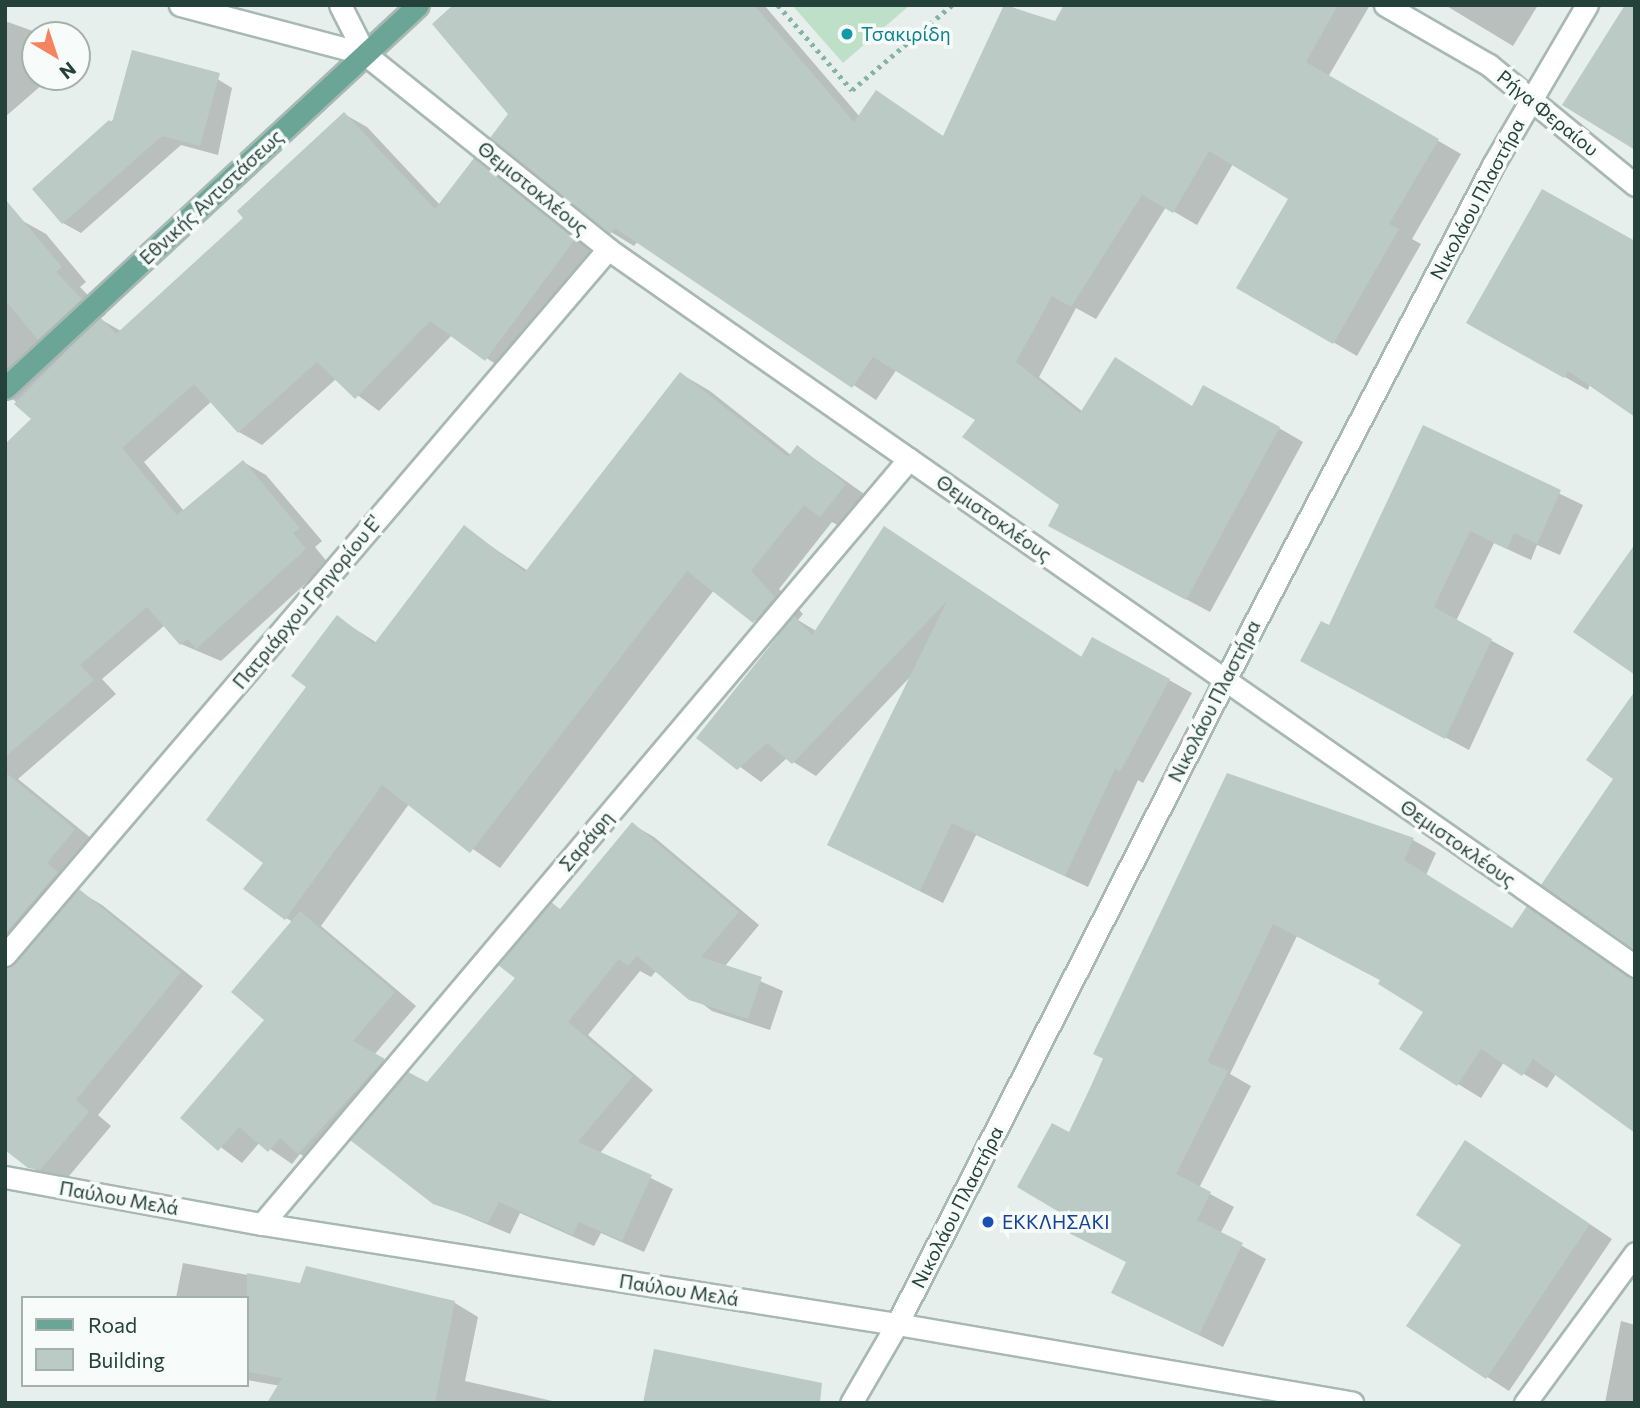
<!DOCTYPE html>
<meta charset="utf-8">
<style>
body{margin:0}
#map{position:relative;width:1640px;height:1408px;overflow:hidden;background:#e6efeb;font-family:Commissioner,sans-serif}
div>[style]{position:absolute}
.green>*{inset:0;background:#bfe0c8}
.shadow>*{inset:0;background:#0003}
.building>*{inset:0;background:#bbcac4}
.path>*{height:4.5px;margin-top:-2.25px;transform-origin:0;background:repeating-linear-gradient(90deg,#86b3a5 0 3.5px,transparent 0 8.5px)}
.roads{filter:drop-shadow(2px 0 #a8b8b2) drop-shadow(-2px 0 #a8b8b2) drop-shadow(0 2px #a8b8b2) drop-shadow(0 -2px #a8b8b2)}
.minor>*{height:21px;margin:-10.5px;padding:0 10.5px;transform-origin:10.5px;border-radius:10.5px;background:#fff}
.major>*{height:21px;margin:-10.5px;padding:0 10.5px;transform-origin:10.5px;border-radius:10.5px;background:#6aa596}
.dots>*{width:19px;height:19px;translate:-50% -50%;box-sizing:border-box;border:4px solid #f7fbf9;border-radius:50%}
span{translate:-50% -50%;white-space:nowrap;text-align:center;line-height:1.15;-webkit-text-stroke:7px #f7fbf9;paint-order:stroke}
.culture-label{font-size:19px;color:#0d838f}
.left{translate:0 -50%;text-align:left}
.street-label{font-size:19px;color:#24423a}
.transit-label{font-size:19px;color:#164399}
.frame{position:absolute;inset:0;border:7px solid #24423a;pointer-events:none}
.legend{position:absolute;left:21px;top:1296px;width:228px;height:91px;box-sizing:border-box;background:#f7fbf9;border:2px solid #a3b1ad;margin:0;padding:9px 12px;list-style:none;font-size:21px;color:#24423a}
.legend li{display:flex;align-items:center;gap:14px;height:35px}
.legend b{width:35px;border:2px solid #a3b1ad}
.north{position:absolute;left:21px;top:21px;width:70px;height:70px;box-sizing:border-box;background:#f7fbf9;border:2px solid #a3b1ad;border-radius:50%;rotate:141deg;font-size:19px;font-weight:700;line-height:28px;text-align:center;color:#24423a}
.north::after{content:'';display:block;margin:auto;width:24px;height:32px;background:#f4845f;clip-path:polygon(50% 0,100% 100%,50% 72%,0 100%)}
</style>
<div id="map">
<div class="green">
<i style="clip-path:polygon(792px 5px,910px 5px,843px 63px)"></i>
</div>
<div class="shadow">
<i style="clip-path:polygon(456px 5px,764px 5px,860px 117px,877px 92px,944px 137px,1006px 5px,1056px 23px,1066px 5px,1370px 5px,1328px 77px,1461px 154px,1412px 239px,1421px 244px,1357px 356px,1238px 287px,1291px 198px,1233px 164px,1197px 225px,1166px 207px,1096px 319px,1076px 308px,1039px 377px,1083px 412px,1192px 407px,1279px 428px,1303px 442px,1210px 612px,1074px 539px,1061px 505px,977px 419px,897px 369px,876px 400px,638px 241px,634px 246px,611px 232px,511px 114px)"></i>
<i style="clip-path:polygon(1445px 5px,1538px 5px,1513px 46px)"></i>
<i style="clip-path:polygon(5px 21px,44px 35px,35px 35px,35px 77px,51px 77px,5px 117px)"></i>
<i style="clip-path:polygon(214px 77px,232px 88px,218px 155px,181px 145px,81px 233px,63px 223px,34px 190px,116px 117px)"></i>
<i style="clip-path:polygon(344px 114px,367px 127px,440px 205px,475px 161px,597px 254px,509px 373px,452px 335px,379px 411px,336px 379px,262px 445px,239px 432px,212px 401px,144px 462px,184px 511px,243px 462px,266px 475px,322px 541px,315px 547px,328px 563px,221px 661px,181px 644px,165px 625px,102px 679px,116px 694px,18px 779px,97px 843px,69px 878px,80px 887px,77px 890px,102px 905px,203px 986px,98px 1115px,111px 1126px,64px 1182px,53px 1180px,29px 1166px,5px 1008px,5px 447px,34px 418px,5px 392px,5px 233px,21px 220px,46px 234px,86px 282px,80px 287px,106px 314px,100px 319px,121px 331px,246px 218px)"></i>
<i style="clip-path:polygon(1635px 243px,1588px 390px,1469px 323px)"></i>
<i style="clip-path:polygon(681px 374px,710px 391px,791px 455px,798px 447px,874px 501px,850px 532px,832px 522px,779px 589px,803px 614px,798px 620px,816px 631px,885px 528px,1083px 658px,1169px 680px,1192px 693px,1143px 783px,1138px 780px,1088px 887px,976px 835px,943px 903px,829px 845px,912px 675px,816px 776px,787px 758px,761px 782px,699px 737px,778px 636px,714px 590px,500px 868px,409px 804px,321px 926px,416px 1006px,374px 1055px,427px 1084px,517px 978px,561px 910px,633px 825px,654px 837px,759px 925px,725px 966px,783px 991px,770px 1030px,712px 1011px,657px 970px,651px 977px,640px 971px,588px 1035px,653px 1090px,600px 1153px,673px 1189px,644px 1252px,601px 1233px,594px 1246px,520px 1213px,510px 1234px,434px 1202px,398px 1081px,321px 1166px,300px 1154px,292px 1164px,260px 1142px,242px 1163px,182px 1118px,267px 1020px,293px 922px,286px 918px,265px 863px,308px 687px,338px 618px,377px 643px,464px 528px,528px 571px)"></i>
<i style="clip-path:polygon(1424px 428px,1583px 505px,1560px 555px,1537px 545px,1531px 560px,1494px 543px,1456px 621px,1514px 653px,1469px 750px,1325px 673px,1330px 627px)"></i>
<i style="clip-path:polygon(1228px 775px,1413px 840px,1436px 853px,1426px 875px,1556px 1074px,1547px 1088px,1504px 1062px,1481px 1098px,1401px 1049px,1425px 1012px,1382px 981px,1297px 936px,1230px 1074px,1251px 1086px,1199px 1188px,1234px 1207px,1220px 1234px,1266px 1259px,1223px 1347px,1113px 1293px,1128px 1263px,1070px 1134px)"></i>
<i style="clip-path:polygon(1488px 1156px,1612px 1239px,1509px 1391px,1409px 1326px,1463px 1245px)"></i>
<i style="clip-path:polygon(183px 1263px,301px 1285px,307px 1268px,455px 1303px,478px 1317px,465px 1381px,561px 1403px,277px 1403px,281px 1386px,247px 1380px,247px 1298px,176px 1298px)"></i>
<i style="clip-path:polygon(1621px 1321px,1635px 1325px,1635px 1403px,1605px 1403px)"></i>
</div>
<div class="building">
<i style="clip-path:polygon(453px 5px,754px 5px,854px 122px,876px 90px,943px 136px,1004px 5px,1055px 21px,1064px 5px,1338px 5px,1306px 62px,1439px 139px,1389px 224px,1399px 229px,1333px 344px,1236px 288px,1288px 199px,1209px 151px,1173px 213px,1142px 195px,1071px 307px,1052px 296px,1016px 362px,1080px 413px,1115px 357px,1192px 406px,1203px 385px,1280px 427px,1186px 600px,1048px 526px,1059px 505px,962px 437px,975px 420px,873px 357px,852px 388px,615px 228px,610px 234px,490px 138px,508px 114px,432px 24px)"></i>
<i style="clip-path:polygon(1625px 5px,1635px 5px,1635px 150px,1562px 105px)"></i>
<i style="clip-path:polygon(132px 50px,220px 73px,200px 146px,162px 136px,62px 224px,32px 189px,109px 120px,112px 123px)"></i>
<i style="clip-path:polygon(344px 112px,435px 209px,474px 158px,575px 239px,485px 361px,430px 321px,355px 399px,317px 362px,238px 433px,194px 384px,122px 448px,177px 515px,243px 460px,300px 528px,293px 533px,306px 549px,196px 649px,188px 639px,180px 645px,147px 607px,80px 665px,94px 680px,5px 757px,5px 444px,31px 419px,14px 404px,100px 317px,116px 334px,243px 218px,237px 211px)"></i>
<i style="clip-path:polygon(1542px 189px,1635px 241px,1635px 417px,1568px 371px,1564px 378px,1466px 323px)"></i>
<i style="clip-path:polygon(5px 199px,62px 267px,56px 272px,82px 299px,38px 340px,5px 300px)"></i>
<i style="clip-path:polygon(680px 372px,788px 457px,797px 445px,846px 484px,820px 517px,804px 505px,751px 571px,775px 597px,753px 623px,687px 571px,470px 853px,382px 785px,285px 920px,243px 889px,263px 863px,206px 820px,306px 687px,291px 676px,337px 615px,374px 644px,464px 525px,525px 572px)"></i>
<i style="clip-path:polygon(1423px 425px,1561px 490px,1537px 544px,1514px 533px,1507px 549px,1470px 531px,1434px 607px,1492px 639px,1445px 739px,1300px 661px,1321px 621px,1329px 625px)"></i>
<i style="clip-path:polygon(884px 526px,1081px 657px,1092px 637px,1170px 679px,1120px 772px,1115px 769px,1065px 876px,952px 823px,920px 891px,827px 845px,947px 601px,792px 764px,767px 743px,737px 770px,696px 738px,794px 616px,812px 635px)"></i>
<i style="clip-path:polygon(1635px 544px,1635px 675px,1573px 632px)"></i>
<i style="clip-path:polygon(1635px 691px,1635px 950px,1541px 885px,1613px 779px,1586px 760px)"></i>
<i style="clip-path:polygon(5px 772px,75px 829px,47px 863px,58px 872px,5px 934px)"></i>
<i style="clip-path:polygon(1227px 773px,1414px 838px,1404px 860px,1512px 928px,1527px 906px,1635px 979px,1635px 1133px,1533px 1059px,1522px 1076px,1481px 1049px,1457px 1086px,1399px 1049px,1423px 1012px,1378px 984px,1380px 980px,1273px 924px,1207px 1062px,1228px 1071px,1176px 1174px,1211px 1192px,1197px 1220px,1243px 1243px,1199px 1335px,1111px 1293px,1126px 1262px,1067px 1232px,1059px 1212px,1017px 1187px,1052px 1123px,1069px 1132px,1104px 1059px,1093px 1054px)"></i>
<i style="clip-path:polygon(632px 822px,739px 912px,701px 957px,762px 977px,748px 1019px,689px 1000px,637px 956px,628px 966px,619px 959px,568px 1022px,633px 1076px,578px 1142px,652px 1175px,622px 1241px,579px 1222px,573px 1235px,499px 1202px,488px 1223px,433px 1204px,350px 1140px,408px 1072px,427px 1082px,515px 978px,498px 965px,551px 902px,560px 909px)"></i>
<i style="clip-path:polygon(79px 889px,181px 972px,76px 1100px,89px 1112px,40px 1170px,28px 1168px,5px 1150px,5px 968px,15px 964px)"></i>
<i style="clip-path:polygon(300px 911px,395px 992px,353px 1041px,385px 1059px,298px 1154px,280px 1138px,268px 1152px,239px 1127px,218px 1151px,180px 1118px,264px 1020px,231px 992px)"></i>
<i style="clip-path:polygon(1465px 1140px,1590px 1224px,1486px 1379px,1406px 1326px,1461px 1245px,1416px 1215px)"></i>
<i style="clip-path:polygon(306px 1266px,455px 1301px,435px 1403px,267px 1403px,282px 1378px,247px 1372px,247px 1273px,300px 1283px)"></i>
<i style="clip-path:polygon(654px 1349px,822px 1383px,820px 1403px,643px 1403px)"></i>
</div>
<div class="path">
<i style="left:778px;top:5px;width:113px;rotate:49deg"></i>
<i style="left:852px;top:90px;width:131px;rotate:-40.4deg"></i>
</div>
<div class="roads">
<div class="minor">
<i style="left:180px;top:5px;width:191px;rotate:14.8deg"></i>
<i style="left:365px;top:54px;width:312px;rotate:38.7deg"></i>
<i style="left:608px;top:249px;width:1253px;rotate:34.92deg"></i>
<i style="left:340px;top:5px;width:55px;rotate:63deg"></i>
<i style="left:1385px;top:5px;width:120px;rotate:30deg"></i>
<i style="left:1489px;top:65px;width:189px;rotate:39.4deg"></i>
<i style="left:5px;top:955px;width:928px;rotate:-49.5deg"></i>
<i style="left:5px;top:1177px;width:261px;rotate:10.4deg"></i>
<i style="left:262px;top:1224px;width:643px;rotate:8.95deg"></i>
<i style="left:897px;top:1324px;width:462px;rotate:9.8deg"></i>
<i style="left:262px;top:1224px;width:1002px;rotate:-49.78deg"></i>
<i style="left:851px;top:1403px;width:91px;rotate:-59.8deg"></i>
<i style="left:897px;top:1324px;width:723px;rotate:-63.01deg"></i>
<i style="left:1225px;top:680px;width:581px;rotate:-62.51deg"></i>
<i style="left:1493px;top:165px;width:186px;rotate:-59.6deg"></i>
<i style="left:1525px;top:1403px;width:186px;rotate:-53.7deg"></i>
</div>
<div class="major">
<i style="left:5px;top:388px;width:563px;rotate:-42.84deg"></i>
</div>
</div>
<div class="dots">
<i style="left:847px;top:34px;background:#0f9aa8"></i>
<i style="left:988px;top:1222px;background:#1a4fb4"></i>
</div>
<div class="culture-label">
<span class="left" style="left:861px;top:34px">Τσακιρίδη</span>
</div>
<div class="street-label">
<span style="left:1548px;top:113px;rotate:39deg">Ρήγα Φεραίου</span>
<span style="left:533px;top:188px;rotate:39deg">Θεμιστοκλέους</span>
<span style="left:211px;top:197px;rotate:-43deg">Εθνικής Αντιστάσεως</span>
<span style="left:1477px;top:199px;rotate:-62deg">Νικολάου Πλαστήρα</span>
<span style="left:994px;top:518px;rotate:35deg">Θεμιστοκλέους</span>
<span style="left:307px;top:602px;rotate:-50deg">Πατριάρχου Γρηγορίου Ε'</span>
<span style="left:1214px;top:701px;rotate:-63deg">Νικολάου Πλαστήρα</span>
<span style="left:586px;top:841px;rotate:-50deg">Σαράφη</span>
<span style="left:1458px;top:843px;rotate:35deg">Θεμιστοκλέους</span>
<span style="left:119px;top:1198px;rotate:10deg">Παύλου Μελά</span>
<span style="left:957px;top:1207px;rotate:-63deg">Νικολάου Πλαστήρα</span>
<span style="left:679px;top:1290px;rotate:9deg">Παύλου Μελά</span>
</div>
<div class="transit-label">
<span class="left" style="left:1002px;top:1222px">ΕΚΚΛΗΣΑΚΙ</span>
</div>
<div class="frame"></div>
<ul class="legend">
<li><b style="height:9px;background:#6aa596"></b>Road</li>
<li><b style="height:19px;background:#bbcac4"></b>Building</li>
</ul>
<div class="north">N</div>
</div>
